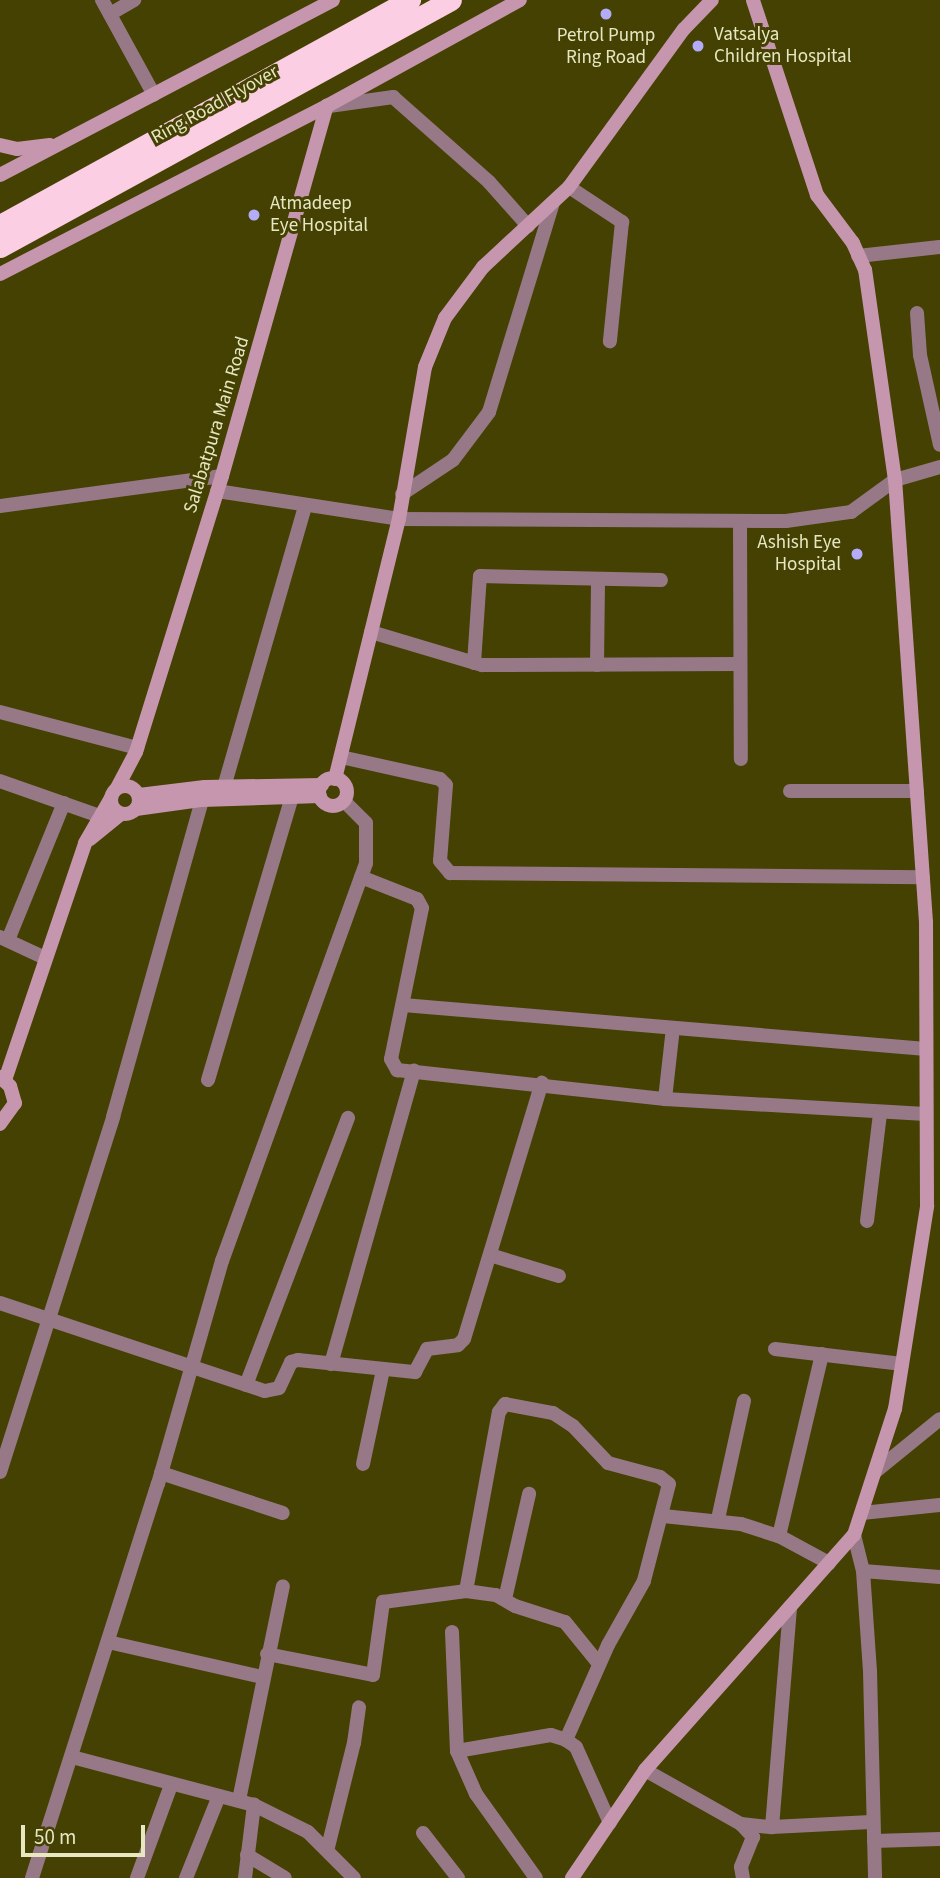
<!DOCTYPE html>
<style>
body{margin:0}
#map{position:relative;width:940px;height:1878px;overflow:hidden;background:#444103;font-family:"Source Sans 3",sans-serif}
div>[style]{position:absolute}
.street>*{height:14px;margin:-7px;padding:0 7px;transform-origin:7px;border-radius:7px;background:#967887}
.secondary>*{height:14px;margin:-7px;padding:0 7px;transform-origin:7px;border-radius:7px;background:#c696ae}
.secondary>.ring{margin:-7px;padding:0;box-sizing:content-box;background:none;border:14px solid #c696ae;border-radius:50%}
.highway-bridge>*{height:21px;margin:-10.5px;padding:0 10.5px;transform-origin:10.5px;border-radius:10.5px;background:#fbcee4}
.dots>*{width:19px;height:19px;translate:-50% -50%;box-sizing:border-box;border:4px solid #444103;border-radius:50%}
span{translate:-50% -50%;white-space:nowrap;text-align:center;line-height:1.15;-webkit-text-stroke:6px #444103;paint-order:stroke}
.poi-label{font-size:19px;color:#e7e7c2}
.left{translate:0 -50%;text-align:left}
.right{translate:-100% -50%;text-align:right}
.street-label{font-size:19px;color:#e7e7c2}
.scale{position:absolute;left:21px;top:1825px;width:124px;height:32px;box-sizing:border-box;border:4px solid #e7e7c2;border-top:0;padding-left:9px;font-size:21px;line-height:24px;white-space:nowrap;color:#e7e7c2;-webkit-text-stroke:5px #444103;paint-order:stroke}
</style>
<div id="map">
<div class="street">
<i style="left:102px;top:0;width:108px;rotate:61.3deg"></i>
<i style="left:110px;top:14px;width:28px;rotate:-30deg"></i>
<i style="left:329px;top:106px;width:65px;rotate:-8deg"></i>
<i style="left:393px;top:97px;width:128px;rotate:41.5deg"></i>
<i style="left:489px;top:182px;width:59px;rotate:48.4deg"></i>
<i style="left:569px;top:187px;width:64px;rotate:33.4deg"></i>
<i style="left:622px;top:222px;width:120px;rotate:95.8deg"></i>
<i style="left:858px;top:256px;width:82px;rotate:-6.3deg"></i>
<i style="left:917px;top:313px;width:42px;rotate:85.9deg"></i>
<i style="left:920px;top:355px;width:92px;rotate:77.5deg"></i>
<i style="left:217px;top:491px;width:184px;rotate:8.7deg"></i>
<i style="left:399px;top:519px;width:387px;rotate:0.3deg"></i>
<i style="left:786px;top:521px;width:66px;rotate:-7.9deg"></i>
<i style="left:851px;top:512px;width:54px;rotate:-36deg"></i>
<i style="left:895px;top:480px;width:47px;rotate:-16.1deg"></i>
<i style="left:402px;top:494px;width:61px;rotate:-33.7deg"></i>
<i style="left:453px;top:460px;width:60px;rotate:-53.1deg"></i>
<i style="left:489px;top:412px;width:219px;rotate:-73deg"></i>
<i style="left:0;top:506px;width:224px;rotate:-7.7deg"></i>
<i style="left:740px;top:522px;width:237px;rotate:89.8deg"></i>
<i style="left:371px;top:632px;width:116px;rotate:16.6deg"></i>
<i style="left:482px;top:665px;width:257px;rotate:-0.2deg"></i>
<i style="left:474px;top:663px;width:87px;rotate:-86.1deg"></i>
<i style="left:480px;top:576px;width:181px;rotate:1.3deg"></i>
<i style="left:597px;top:665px;width:84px;rotate:-89.3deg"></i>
<i style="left:0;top:712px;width:142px;rotate:14.7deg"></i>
<i style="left:341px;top:757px;width:101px;rotate:12.5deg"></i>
<i style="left:440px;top:779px;width:8px;rotate:45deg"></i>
<i style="left:446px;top:785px;width:76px;rotate:94.5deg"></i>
<i style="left:440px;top:861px;width:16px;rotate:50deg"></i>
<i style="left:450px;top:873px;width:473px;rotate:0.5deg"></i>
<i style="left:0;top:781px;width:118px;rotate:19.4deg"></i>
<i style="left:224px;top:787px;width:292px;rotate:-73.9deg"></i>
<i style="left:790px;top:791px;width:127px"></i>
<i style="left:361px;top:877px;width:60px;rotate:21.4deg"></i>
<i style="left:417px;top:899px;width:10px;rotate:61deg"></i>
<i style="left:422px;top:908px;width:154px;rotate:101.6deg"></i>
<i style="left:391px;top:1059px;width:13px;rotate:61deg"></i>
<i style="left:397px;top:1070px;width:270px;rotate:6.2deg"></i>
<i style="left:665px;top:1099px;width:261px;rotate:3.3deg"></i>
<i style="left:0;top:937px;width:47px;rotate:24.9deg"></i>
<i style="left:8px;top:940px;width:148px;rotate:-67.8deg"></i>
<i style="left:403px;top:1005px;width:525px;rotate:4.81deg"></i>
<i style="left:208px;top:1080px;width:295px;rotate:-73.5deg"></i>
<i style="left:665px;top:1099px;width:71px;rotate:-83.6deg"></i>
<i style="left:867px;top:1221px;width:109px;rotate:-83.1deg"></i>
<i style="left:490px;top:1255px;width:72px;rotate:16.9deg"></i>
<i style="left:0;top:1303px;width:279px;rotate:18.4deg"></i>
<i style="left:265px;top:1391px;width:14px;rotate:-12deg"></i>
<i style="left:279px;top:1388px;width:29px;rotate:-65deg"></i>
<i style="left:291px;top:1362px;width:7px;rotate:-16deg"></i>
<i style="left:298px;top:1360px;width:118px;rotate:5.9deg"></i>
<i style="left:415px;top:1372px;width:26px;rotate:-62deg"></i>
<i style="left:427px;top:1349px;width:31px;rotate:-7deg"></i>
<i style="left:458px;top:1345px;width:8px;rotate:-45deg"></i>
<i style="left:464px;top:1339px;width:268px;rotate:-73.1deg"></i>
<i style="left:775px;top:1349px;width:128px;rotate:6.7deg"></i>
<i style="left:331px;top:1364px;width:305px;rotate:-74.2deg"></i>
<i style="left:246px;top:1385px;width:286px;rotate:-69.1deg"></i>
<i style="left:363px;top:1464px;width:96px;rotate:-78deg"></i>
<i style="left:876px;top:1471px;width:82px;rotate:-39.1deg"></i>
<i style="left:0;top:1472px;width:373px;rotate:-72.3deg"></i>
<i style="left:113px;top:1117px;width:341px;rotate:-74.3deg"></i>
<i style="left:161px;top:1473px;width:128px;rotate:18.2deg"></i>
<i style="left:862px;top:1513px;width:78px;rotate:-5.9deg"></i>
<i style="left:663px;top:1516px;width:78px;rotate:5.9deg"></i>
<i style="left:741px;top:1524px;width:40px;rotate:18deg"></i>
<i style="left:779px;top:1536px;width:57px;rotate:28.4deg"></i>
<i style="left:718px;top:1519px;width:121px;rotate:-77.6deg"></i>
<i style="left:854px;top:1535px;width:37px;rotate:76deg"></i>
<i style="left:863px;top:1571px;width:100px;rotate:86deg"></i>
<i style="left:870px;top:1671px;width:207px;rotate:88.6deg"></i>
<i style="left:779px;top:1536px;width:187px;rotate:-76.7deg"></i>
<i style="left:863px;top:1571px;width:77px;rotate:4.5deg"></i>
<i style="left:466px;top:1591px;width:182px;rotate:-79.6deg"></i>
<i style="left:499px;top:1412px;width:10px;rotate:-53deg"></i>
<i style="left:505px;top:1404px;width:49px;rotate:10.6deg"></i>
<i style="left:553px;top:1413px;width:24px;rotate:33deg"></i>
<i style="left:573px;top:1426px;width:51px;rotate:46.6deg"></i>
<i style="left:608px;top:1463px;width:54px;rotate:15.1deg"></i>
<i style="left:660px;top:1477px;width:11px;rotate:38deg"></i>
<i style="left:669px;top:1484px;width:100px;rotate:104.5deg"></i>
<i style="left:644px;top:1581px;width:73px;rotate:119.4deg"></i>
<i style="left:608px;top:1645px;width:104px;rotate:113.9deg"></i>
<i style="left:505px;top:1599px;width:108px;rotate:-77.1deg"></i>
<i style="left:452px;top:1632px;width:119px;rotate:87.6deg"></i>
<i style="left:457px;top:1751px;width:47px;rotate:66.2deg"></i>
<i style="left:476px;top:1794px;width:103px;rotate:54.5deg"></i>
<i style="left:108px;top:1642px;width:158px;rotate:12.8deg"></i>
<i style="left:267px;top:1654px;width:108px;rotate:11.2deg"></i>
<i style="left:373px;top:1675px;width:74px;rotate:-82.2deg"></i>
<i style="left:383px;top:1602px;width:84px;rotate:-7.5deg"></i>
<i style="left:466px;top:1591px;width:30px;rotate:8deg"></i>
<i style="left:496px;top:1595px;width:22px;rotate:30deg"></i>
<i style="left:515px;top:1606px;width:52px;rotate:17.7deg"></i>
<i style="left:565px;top:1622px;width:54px;rotate:51deg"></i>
<i style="left:457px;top:1751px;width:95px;rotate:-9.7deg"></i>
<i style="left:551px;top:1735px;width:16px;rotate:18deg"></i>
<i style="left:566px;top:1740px;width:12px;rotate:35deg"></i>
<i style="left:576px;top:1747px;width:83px;rotate:65.9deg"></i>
<i style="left:72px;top:1757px;width:188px;rotate:14.8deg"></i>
<i style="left:254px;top:1805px;width:60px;rotate:26.6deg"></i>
<i style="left:308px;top:1832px;width:65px;rotate:45deg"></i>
<i style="left:645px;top:1770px;width:110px;rotate:29.4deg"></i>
<i style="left:741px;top:1824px;width:31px;rotate:6deg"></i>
<i style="left:772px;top:1827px;width:99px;rotate:-2.9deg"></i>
<i style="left:239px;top:1800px;width:218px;rotate:-78.4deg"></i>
<i style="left:741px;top:1824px;width:18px;rotate:47deg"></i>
<i style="left:753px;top:1837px;width:32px;rotate:112deg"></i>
<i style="left:741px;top:1867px;width:11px;rotate:80deg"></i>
<i style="left:772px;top:1827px;width:221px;rotate:-85.3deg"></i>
<i style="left:423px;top:1833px;width:57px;rotate:52.1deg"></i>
<i style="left:874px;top:1841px;width:66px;rotate:-1.7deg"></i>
<i style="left:328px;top:1847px;width:107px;rotate:-76deg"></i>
<i style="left:354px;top:1743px;width:36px;rotate:-82deg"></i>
<i style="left:247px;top:1855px;width:44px;rotate:31.2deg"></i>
<i style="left:32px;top:1878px;width:414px;rotate:-72.3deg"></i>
<i style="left:158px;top:1484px;width:232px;rotate:-74deg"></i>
<i style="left:222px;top:1261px;width:423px;rotate:-70.1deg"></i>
<i style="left:366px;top:863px;width:40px;rotate:-90deg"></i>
<i style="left:366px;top:823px;width:31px;rotate:-135deg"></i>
<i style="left:137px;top:1878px;width:99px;rotate:-69.9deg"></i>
<i style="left:186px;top:1878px;width:88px;rotate:-68.1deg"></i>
<i style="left:245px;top:1878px;width:74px;rotate:-83deg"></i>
</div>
<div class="secondary">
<i style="left:0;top:145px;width:17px;rotate:13deg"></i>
<i style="left:17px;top:149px;width:33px;rotate:-7deg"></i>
<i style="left:0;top:175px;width:376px;rotate:-27.7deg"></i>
<i style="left:0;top:274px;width:368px;rotate:-27.2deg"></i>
<i style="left:327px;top:106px;width:220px;rotate:-28.8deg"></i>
<i class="ring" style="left:319px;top:778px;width:14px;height:14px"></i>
<i style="left:335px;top:779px;width:268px;rotate:-76.2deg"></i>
<i style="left:399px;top:519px;width:154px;rotate:-80.3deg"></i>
<i style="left:425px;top:367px;width:53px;rotate:-67.8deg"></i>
<i style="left:445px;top:318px;width:64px;rotate:-53.3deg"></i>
<i style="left:483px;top:267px;width:117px;rotate:-42.9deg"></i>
<i style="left:569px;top:187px;width:195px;rotate:-54deg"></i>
<i style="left:684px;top:29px;width:40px;rotate:-46deg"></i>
<i class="ring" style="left:111px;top:786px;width:14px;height:14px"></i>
<i style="left:117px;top:788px;width:41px;rotate:-62.2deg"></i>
<i style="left:136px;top:752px;width:289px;rotate:-72.7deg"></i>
<i style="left:222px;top:476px;width:385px;rotate:-74.2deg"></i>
<i style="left:139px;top:795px;width:66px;rotate:-6.9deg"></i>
<i style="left:205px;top:787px;width:117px;rotate:-1deg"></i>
<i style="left:136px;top:809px;width:67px;rotate:-7.8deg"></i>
<i style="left:202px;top:800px;width:118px;rotate:-1.9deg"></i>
<i style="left:90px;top:839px;width:40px;rotate:-39deg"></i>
<i style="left:0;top:1077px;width:13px;rotate:42deg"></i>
<i style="left:10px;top:1086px;width:18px;rotate:74deg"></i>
<i style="left:15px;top:1103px;width:26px;rotate:126deg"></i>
<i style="left:5px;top:1080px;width:250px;rotate:-71.3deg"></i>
<i style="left:85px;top:843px;width:52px;rotate:-60deg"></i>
<i style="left:572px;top:1878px;width:130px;rotate:-55.9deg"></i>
<i style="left:645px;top:1770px;width:314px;rotate:-48.4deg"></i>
<i style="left:854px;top:1535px;width:133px;rotate:-72deg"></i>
<i style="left:895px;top:1409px;width:206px;rotate:-81deg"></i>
<i style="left:927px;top:1206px;width:284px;rotate:-90.2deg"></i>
<i style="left:926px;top:922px;width:443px;rotate:-94deg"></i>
<i style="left:895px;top:480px;width:212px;rotate:-98.1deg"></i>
<i style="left:865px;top:270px;width:30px;rotate:-114deg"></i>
<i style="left:853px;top:243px;width:60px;rotate:-126.9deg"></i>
<i style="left:817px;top:195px;width:205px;rotate:-108.2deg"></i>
</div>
<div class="highway-bridge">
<i style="left:0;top:225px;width:468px;rotate:-28.8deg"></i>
<i style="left:0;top:247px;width:514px;rotate:-28.71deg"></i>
</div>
<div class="dots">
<i style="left:606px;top:14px;background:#b3adf9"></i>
<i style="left:698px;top:46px;background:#b3adf9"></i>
<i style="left:254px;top:215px;background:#b3adf9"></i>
<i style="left:857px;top:554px;background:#b3adf9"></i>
</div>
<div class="poi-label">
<span class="left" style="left:714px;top:46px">Vatsalya<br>Children Hospital</span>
<span style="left:606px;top:47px">Petrol Pump<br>Ring Road</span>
<span class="left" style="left:270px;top:215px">Atmadeep<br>Eye Hospital</span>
<span class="right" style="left:841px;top:554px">Ashish Eye<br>Hospital</span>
</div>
<div class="street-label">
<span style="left:215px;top:105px;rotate:-29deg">Ring Road Flyover</span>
<span style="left:217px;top:425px;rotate:-73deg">Salabatpura Main Road</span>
</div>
<div class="scale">50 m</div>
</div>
